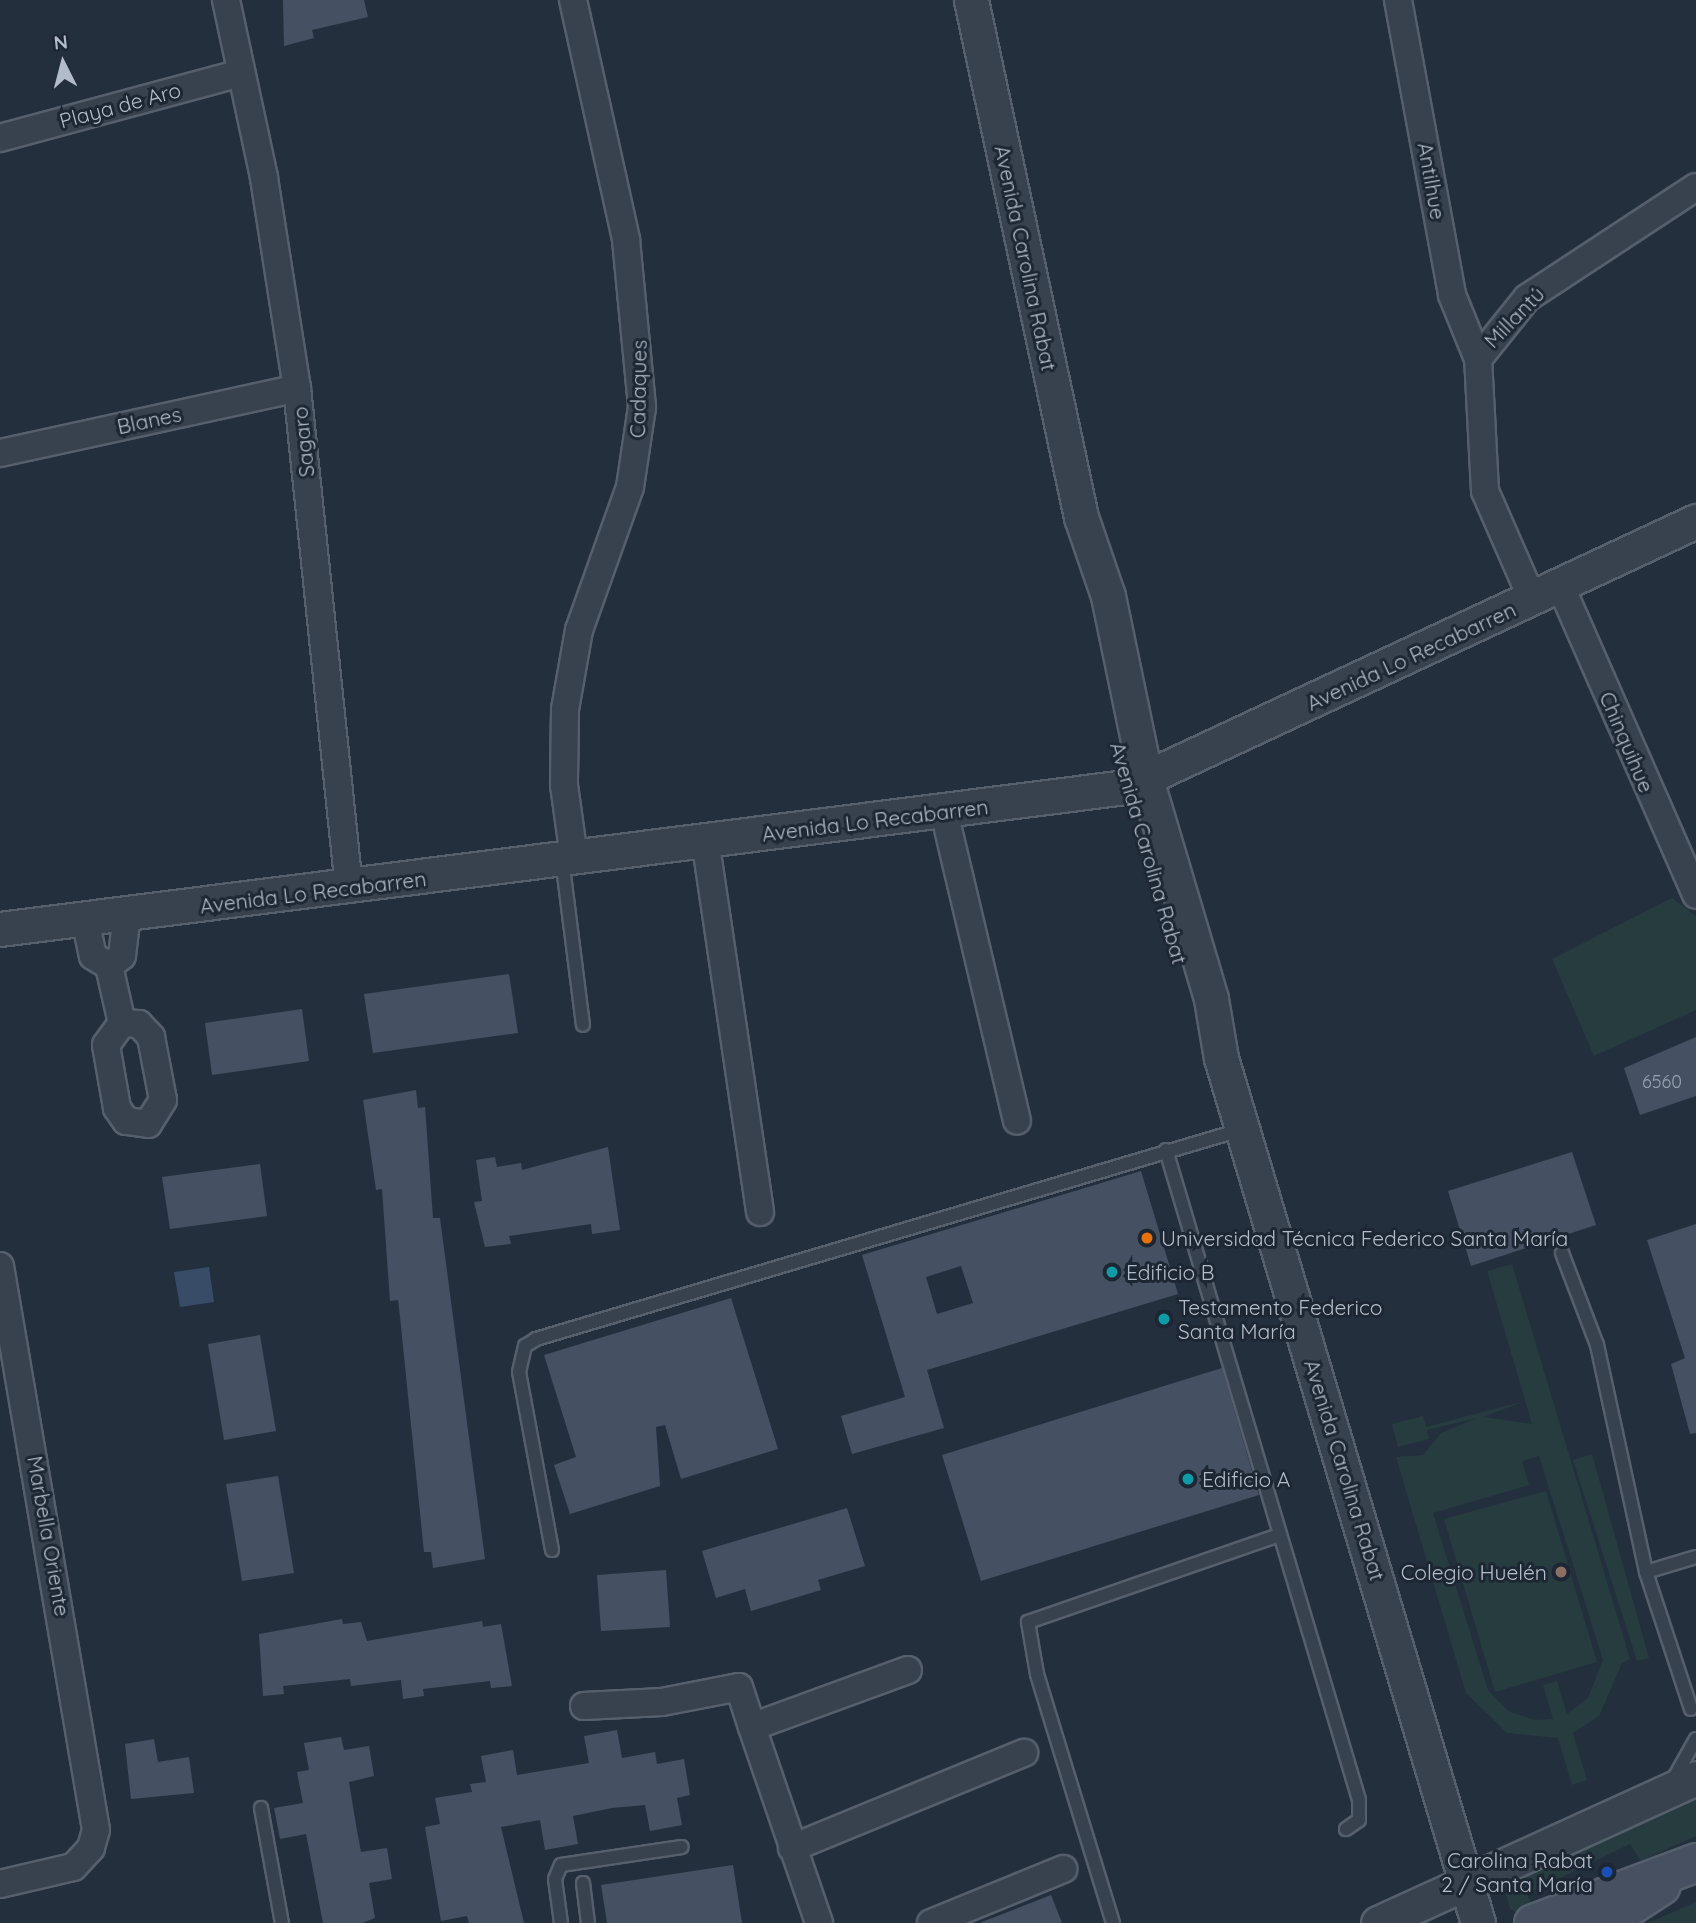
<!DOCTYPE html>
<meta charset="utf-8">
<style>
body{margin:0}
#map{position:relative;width:1696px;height:1923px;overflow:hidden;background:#242f3e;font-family:Quicksand,sans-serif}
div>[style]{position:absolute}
.green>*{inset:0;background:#263c3f}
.water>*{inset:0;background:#394c67}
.building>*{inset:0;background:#455162}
.roads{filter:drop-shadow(2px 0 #565f6c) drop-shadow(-2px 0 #565f6c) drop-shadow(0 2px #565f6c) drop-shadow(0 -2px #565f6c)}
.service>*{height:12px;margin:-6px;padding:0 6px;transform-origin:6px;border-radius:6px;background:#38414e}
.minor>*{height:26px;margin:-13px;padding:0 13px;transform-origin:13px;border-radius:13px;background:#38414e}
.tertiary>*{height:33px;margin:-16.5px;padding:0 16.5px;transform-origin:16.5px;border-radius:16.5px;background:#38414e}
.secondary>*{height:37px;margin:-18.5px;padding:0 18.5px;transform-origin:18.5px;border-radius:18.5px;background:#465061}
.dots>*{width:19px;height:19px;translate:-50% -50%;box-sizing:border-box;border:4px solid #1d2633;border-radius:50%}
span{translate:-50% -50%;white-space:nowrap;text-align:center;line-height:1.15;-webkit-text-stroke:6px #1d2633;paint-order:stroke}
.number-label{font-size:18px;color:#98a1af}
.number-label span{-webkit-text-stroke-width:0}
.street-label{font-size:21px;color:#b4bcc9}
.poi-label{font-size:21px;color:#b4bcc9}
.left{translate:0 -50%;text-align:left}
.right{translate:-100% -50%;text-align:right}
.north{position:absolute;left:28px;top:28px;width:70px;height:70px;-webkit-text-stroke:5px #1d2633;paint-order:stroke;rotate:354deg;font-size:19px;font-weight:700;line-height:28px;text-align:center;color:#b4bcc9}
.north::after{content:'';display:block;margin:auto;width:24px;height:32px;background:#b4bcc9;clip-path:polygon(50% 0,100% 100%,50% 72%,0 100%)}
</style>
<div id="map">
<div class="green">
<i style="clip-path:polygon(1672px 898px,1696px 916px,1696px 1010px,1594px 1056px,1552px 959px)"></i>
<i style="clip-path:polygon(evenodd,1512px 1264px,1630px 1659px,1622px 1663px,1599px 1716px,1573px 1733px,1587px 1780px,1572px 1785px,1558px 1738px,1507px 1733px,1466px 1693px,1396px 1457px,1423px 1455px,1441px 1433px,1477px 1418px,1427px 1430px,1429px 1439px,1398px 1447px,1392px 1424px,1423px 1416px,1426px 1427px,1525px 1401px,1483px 1417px,1532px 1424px,1487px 1271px,1512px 1264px,1539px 1456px,1603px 1660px,1588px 1698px,1567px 1714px,1557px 1681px,1543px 1685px,1553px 1719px,1535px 1720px,1508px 1711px,1488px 1690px,1433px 1513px,1529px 1485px,1522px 1461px,1539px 1456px)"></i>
<i style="clip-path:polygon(1592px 1454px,1649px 1658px,1637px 1661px,1573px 1460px)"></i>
<i style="clip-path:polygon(1546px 1491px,1597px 1662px,1495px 1692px,1444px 1519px)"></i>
<i style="clip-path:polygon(1696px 1793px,1696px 1836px,1641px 1861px,1630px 1844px,1527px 1894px,1534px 1909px,1522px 1915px,1510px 1909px,1502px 1879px)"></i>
<i style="clip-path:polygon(1696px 1902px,1696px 1923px,1648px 1923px)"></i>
</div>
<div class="water">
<i style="clip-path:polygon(209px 1267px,214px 1302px,180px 1307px,174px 1272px)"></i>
</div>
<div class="building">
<i style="clip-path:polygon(283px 0,364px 0,368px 17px,312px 30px,314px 38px,284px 46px)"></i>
<i style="clip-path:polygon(509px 974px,518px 1033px,373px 1053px,364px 994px)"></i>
<i style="clip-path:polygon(302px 1009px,309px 1061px,212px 1075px,205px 1023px)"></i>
<i style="clip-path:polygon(1696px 1037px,1696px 1096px,1640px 1115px,1624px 1068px)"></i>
<i style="clip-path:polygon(416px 1090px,418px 1108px,425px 1107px,433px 1218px,440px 1218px,485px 1559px,433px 1568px,431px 1552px,424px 1552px,400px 1317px,398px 1300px,390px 1301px,382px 1189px,376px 1190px,363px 1100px)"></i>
<i style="clip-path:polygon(608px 1147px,620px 1230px,592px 1234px,591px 1224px,509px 1236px,511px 1244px,485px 1247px,474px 1202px,482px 1201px,476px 1160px,495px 1157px,497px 1167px,521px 1163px,522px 1170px)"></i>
<i style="clip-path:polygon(1572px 1152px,1596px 1225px,1471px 1266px,1448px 1191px)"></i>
<i style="clip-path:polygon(260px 1164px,267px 1216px,170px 1229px,162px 1177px)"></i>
<i style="clip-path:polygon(evenodd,1141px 1171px,1178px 1294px,927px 1370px,944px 1428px,852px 1454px,841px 1416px,905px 1397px,862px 1255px,1141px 1171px,961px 1266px,973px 1303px,937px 1314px,926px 1277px,961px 1266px)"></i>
<i style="clip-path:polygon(1696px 1224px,1696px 1433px,1690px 1434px,1671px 1364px,1685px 1358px,1647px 1240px)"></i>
<i style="clip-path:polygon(731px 1298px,778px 1449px,681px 1479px,665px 1425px,656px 1427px,660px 1486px,570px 1514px,554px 1465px,576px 1457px,544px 1355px)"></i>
<i style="clip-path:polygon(260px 1335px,276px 1431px,224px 1440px,208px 1344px)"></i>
<i style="clip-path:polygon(1222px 1368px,1259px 1495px,981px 1581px,942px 1455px)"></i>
<i style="clip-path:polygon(278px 1476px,294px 1573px,242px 1581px,226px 1484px)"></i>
<i style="clip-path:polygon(847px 1508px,865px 1566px,818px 1580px,821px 1590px,751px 1611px,745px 1589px,716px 1598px,702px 1551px)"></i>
<i style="clip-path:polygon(666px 1570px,670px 1627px,601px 1631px,597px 1575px)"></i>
<i style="clip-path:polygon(342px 1619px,343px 1624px,361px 1622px,367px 1641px,482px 1621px,483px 1627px,501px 1624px,512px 1686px,491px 1688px,490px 1681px,423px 1689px,424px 1696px,403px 1699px,401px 1680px,351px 1686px,350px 1679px,283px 1686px,284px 1694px,263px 1696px,259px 1634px)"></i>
<i style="clip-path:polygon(617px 1730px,622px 1758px,655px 1752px,657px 1764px,684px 1759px,690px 1795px,677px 1798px,682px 1825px,650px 1831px,645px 1805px,612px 1808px,573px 1816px,578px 1844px,545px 1850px,540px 1820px,501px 1827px,524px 1923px,469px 1923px,467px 1916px,441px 1921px,425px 1827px,440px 1824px,435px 1798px,472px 1792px,470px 1784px,486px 1782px,481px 1756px,513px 1750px,517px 1775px,589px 1763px,584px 1736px)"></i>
<i style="clip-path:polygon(341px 1737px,344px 1750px,369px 1746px,374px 1776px,349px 1782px,356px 1825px,361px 1852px,387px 1848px,392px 1879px,369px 1883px,375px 1918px,362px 1923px,323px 1923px,306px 1834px,280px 1839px,274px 1808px,303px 1803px,297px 1772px,309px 1770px,304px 1743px)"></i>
<i style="clip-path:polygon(154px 1739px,158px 1762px,189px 1757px,194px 1793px,131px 1799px,125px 1744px)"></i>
<i style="clip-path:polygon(733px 1865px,742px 1923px,607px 1923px,601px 1885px)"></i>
<i style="clip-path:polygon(1051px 1895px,1062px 1923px,982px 1923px,982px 1922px)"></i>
</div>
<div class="roads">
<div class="service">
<i style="left:562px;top:859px;width:167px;rotate:82.8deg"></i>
<i style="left:1166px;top:1150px;width:678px;rotate:73.46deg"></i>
<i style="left:1359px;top:1800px;width:20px;rotate:90deg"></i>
<i style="left:1359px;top:1820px;width:16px;rotate:145deg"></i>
<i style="left:1562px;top:1253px;width:98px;rotate:69.2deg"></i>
<i style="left:1597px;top:1345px;width:232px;rotate:77.8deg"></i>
<i style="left:1646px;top:1572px;width:52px;rotate:-16.7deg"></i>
<i style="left:552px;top:1550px;width:181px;rotate:-100.5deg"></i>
<i style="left:519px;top:1372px;width:27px;rotate:-77deg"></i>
<i style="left:525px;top:1346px;width:13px;rotate:-32deg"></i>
<i style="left:536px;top:1339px;width:734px;rotate:-16.53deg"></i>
<i style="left:1646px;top:1572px;width:144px;rotate:71.8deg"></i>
<i style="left:1673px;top:1780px;width:47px;rotate:-60.7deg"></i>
<i style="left:261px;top:1808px;width:117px;rotate:79.7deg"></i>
<i style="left:583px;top:1883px;width:40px;rotate:82.9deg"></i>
<i style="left:561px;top:1923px;width:44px;rotate:-97.8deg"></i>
<i style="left:555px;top:1879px;width:15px;rotate:-67deg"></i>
<i style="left:561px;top:1865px;width:122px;rotate:-8.5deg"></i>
<i style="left:1113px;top:1923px;width:260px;rotate:-107deg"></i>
<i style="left:1037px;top:1674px;width:53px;rotate:-99.8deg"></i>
<i style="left:1028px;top:1622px;width:266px;rotate:-19.1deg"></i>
</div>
<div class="minor">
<i style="left:226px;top:0;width:182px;rotate:77.9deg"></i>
<i style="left:264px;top:178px;width:213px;rotate:81.1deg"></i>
<i style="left:297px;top:388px;width:503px;rotate:84.06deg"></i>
<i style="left:573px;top:0;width:246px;rotate:77.5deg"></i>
<i style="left:626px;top:240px;width:168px;rotate:84.5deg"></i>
<i style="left:642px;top:407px;width:81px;rotate:98.5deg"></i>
<i style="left:630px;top:487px;width:152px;rotate:109.6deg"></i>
<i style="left:579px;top:630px;width:80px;rotate:100deg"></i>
<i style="left:565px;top:709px;width:76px;rotate:90.8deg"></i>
<i style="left:564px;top:785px;width:73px;rotate:82.1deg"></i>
<i style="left:1398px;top:0;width:300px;rotate:79.6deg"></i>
<i style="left:1452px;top:295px;width:69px;rotate:67.9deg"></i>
<i style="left:0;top:138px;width:250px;rotate:-15.1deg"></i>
<i style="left:0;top:453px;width:304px;rotate:-12.3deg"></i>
<i style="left:1561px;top:587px;width:336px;rotate:66.3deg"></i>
<i style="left:1533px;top:601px;width:120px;rotate:-113.6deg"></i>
<i style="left:1485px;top:491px;width:132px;rotate:-93deg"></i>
<i style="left:1478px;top:359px;width:78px;rotate:-51.2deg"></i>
<i style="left:1527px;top:298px;width:202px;rotate:-33.3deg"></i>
<i style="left:944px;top:812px;width:317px;rotate:76.7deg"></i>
<i style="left:705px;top:839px;width:377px;rotate:81.6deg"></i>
<i style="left:85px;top:919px;width:38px;rotate:78deg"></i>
<i style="left:93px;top:956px;width:19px;rotate:32deg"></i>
<i style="left:109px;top:966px;width:16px;rotate:-38deg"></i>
<i style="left:122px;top:956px;width:42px;rotate:-83.2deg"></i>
<i style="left:109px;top:966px;width:58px;rotate:77.2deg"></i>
<i style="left:122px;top:1023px;width:17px;rotate:3deg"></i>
<i style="left:139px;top:1024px;width:18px;rotate:47deg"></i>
<i style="left:151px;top:1037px;width:64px;rotate:79.2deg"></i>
<i style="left:163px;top:1100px;width:28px;rotate:122deg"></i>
<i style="left:148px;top:1124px;width:22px;rotate:-172deg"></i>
<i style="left:126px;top:1121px;width:16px;rotate:-125deg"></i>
<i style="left:117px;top:1108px;width:64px;rotate:-99.9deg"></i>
<i style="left:106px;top:1045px;width:27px;rotate:-54deg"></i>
<i style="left:0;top:1266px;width:572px;rotate:80.34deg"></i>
<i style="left:96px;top:1830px;width:19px;rotate:106deg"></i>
<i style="left:91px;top:1848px;width:26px;rotate:133deg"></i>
<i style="left:73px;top:1867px;width:75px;rotate:166.9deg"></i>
<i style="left:584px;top:1706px;width:78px;rotate:-2.9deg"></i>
<i style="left:662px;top:1702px;width:78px;rotate:-11deg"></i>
<i style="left:739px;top:1687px;width:42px;rotate:72deg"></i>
<i style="left:752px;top:1727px;width:166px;rotate:-20.1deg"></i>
<i style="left:752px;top:1727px;width:207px;rotate:71.1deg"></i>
<i style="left:792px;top:1848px;width:251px;rotate:-22.3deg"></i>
<i style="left:931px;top:1923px;width:143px;rotate:-22.2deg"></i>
</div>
<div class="tertiary">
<i style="left:971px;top:0;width:529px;rotate:77.99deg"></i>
<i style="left:1081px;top:517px;width:83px;rotate:71.1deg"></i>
<i style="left:1108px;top:596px;width:187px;rotate:78.3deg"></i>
<i style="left:1146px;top:779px;width:229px;rotate:73.5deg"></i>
<i style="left:1211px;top:999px;width:60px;rotate:80.4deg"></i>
<i style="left:1221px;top:1058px;width:902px;rotate:73.45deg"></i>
<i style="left:0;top:929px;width:1135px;rotate:-7.19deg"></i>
<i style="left:1126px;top:787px;width:629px;rotate:-25.02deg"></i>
<i style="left:1378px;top:1923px;width:349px;rotate:-24.5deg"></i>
</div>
<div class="secondary">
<i style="left:1533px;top:1923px;width:174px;rotate:-20.5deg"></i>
<i style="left:1603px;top:1923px;width:69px;rotate:-33.2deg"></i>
</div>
</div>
<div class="dots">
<i style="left:1147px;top:1238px;background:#e8710a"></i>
<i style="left:1112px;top:1272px;background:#0f9aa8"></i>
<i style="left:1164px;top:1319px;background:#0f9aa8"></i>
<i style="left:1188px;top:1479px;background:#0f9aa8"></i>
<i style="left:1561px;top:1572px;background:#8d6e63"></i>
<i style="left:1607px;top:1872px;background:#1a4fb4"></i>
</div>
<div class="number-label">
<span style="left:1662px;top:1082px">6560</span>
</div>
<div class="street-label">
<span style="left:120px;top:105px;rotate:-15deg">Playa de Aro</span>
<span style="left:1432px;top:181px;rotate:80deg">Antilhue</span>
<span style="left:1026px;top:258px;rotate:78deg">Avenida Carolina Rabat</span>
<span style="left:1514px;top:317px;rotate:-46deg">Millantú</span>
<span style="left:638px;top:389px;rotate:-89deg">Cadaques</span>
<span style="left:149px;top:420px;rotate:-12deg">Blanes</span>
<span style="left:303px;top:442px;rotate:-96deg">Sagaro</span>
<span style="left:1411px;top:656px;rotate:-25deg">Avenida Lo Recabarren</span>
<span style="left:1627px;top:742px;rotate:67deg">Chinquihue</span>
<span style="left:875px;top:820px;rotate:-7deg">Avenida Lo Recabarren</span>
<span style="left:1149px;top:853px;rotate:74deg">Avenida Carolina Rabat</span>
<span style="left:313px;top:892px;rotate:-7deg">Avenida Lo Recabarren</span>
<span style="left:1345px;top:1470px;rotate:73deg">Avenida Carolina Rabat</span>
<span style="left:49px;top:1536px;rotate:80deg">Marbella Oriente</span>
</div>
<div class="poi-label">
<span class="left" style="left:1161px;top:1238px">Universidad Técnica Federico Santa María</span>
<span class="left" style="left:1126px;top:1272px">Edificio B</span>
<span class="left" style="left:1178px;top:1319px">Testamento Federico<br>Santa María</span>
<span class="left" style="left:1202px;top:1479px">Edificio A</span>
<span class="right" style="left:1547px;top:1572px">Colegio Huelén</span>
<span class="right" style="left:1593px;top:1872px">Carolina Rabat<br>2 / Santa María</span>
</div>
<div class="north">N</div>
</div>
